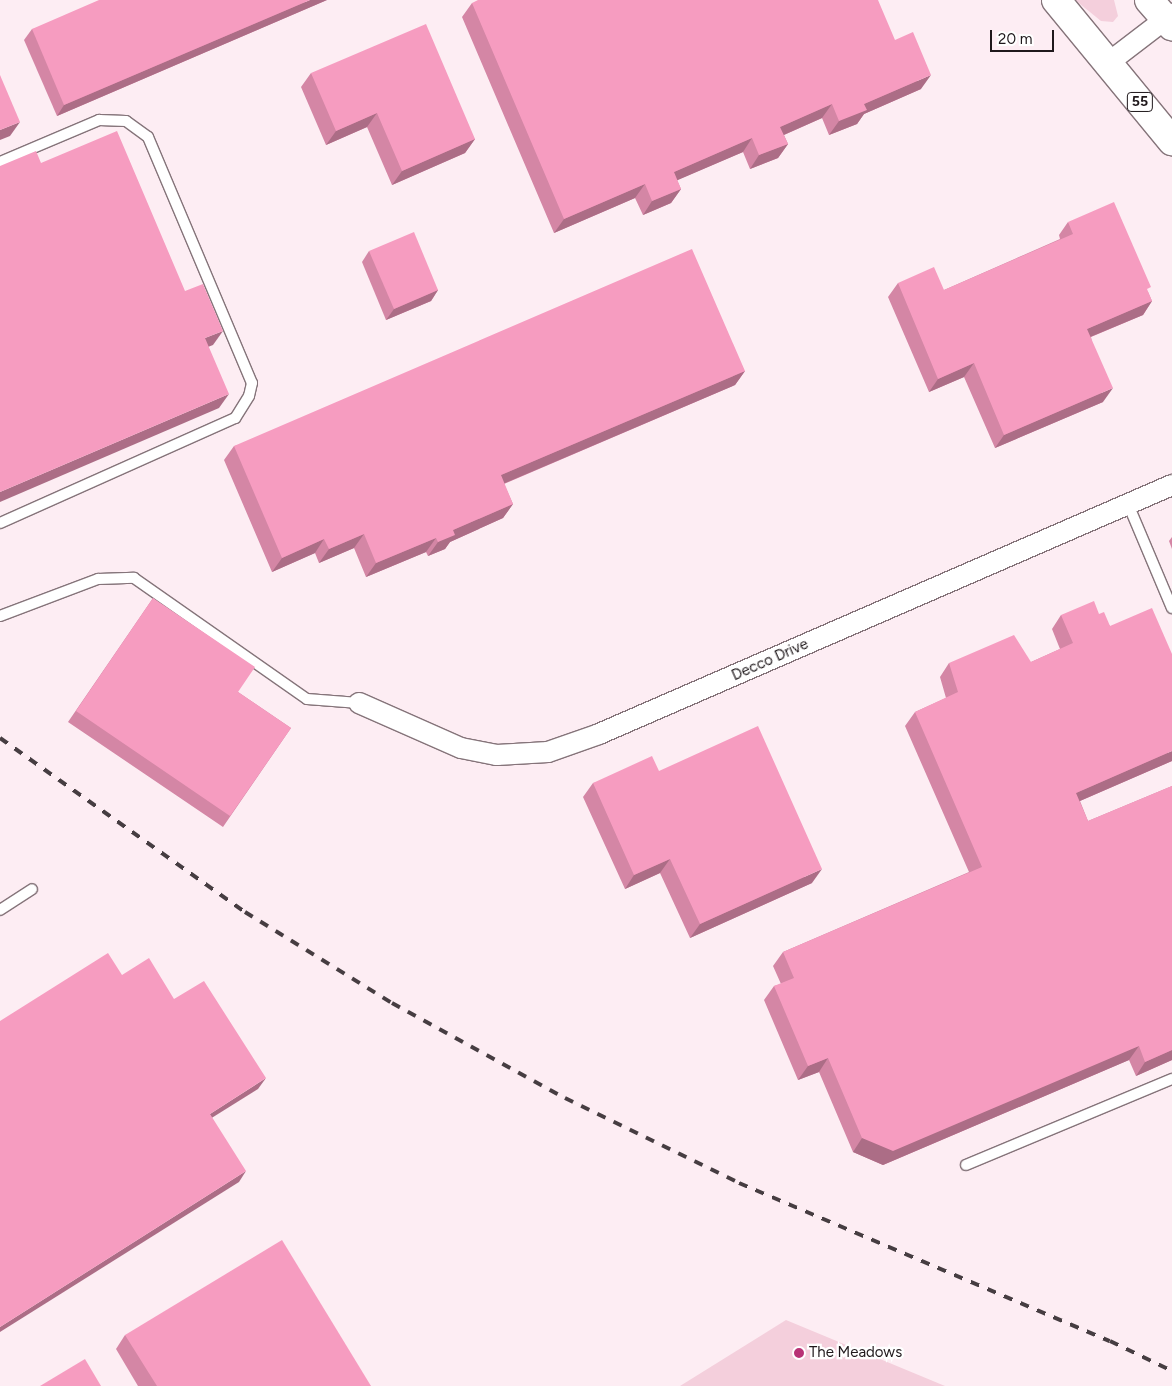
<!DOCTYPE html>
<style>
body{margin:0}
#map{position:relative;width:1172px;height:1386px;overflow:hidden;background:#fdedf3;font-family:Figtree,sans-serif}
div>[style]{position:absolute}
.green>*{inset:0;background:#f4cfdc}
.roads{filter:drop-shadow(1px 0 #85747a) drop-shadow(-1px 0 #85747a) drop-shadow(0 1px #85747a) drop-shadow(0 -1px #85747a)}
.lane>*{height:10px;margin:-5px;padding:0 5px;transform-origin:5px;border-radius:5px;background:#fff}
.street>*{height:20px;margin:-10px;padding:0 10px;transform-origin:10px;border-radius:10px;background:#fff}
.highway>*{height:28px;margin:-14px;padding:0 14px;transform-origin:14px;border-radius:14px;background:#fff}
.rail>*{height:4px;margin-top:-2px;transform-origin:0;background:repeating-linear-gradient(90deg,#463d41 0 9px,transparent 0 18px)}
.wall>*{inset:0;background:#d486a5}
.shaded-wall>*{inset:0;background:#ac6d86}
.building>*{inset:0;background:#f69cc0}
.dots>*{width:14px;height:14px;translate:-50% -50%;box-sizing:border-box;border:2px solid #fff;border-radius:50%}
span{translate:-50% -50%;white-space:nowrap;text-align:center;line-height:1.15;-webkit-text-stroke:4.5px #fff;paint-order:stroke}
.shield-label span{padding:1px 4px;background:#fff;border:1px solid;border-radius:4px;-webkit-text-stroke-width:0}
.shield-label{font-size:14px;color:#1f181b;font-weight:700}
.street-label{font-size:15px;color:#1f181b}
.poi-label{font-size:15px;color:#1f181b}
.left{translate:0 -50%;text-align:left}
.scale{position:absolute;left:990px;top:30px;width:64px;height:22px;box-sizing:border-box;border:2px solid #1f181b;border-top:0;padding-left:6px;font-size:15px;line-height:18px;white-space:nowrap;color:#1f181b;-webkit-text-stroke:4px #fff;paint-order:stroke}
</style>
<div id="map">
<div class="green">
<i style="clip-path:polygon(1075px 0,1114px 0,1118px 16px,1113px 22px,1101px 21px)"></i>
<i style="clip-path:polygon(786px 1320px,945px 1386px,680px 1386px)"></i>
</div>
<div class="roads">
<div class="lane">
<i style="left:0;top:162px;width:108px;rotate:-23deg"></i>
<i style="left:99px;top:120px;width:27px;rotate:2deg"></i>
<i style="left:126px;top:121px;width:27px;rotate:36deg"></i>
<i style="left:148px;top:137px;width:267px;rotate:67.1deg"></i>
<i style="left:252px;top:383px;width:13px;rotate:103deg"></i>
<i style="left:249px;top:396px;width:26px;rotate:122deg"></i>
<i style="left:235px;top:418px;width:257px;rotate:155.9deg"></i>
<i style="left:1128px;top:504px;width:113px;rotate:67.1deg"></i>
<i style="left:0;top:616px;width:105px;rotate:-20.7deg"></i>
<i style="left:98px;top:579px;width:36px;rotate:-2deg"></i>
<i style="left:134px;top:578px;width:211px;rotate:35deg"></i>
<i style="left:307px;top:699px;width:52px;rotate:4.4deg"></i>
<i style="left:0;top:910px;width:38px;rotate:-33deg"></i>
<i style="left:966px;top:1165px;width:223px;rotate:-22.7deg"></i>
</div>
<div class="street">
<i style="left:1108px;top:63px;width:81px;rotate:-37.4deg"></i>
<i style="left:359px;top:703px;width:111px;rotate:23.8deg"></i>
<i style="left:461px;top:748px;width:37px;rotate:11deg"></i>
<i style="left:497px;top:755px;width:51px;rotate:-3.4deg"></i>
<i style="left:548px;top:752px;width:54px;rotate:-19.4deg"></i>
<i style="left:599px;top:734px;width:625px;rotate:-23.49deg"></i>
</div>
<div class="highway">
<i style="left:1056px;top:0;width:183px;rotate:50.6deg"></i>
<i style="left:1149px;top:0;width:35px;rotate:49deg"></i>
</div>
</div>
<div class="rail">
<i style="left:0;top:738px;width:301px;rotate:35.4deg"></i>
<i style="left:245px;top:912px;width:173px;rotate:31.8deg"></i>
<i style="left:392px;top:1003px;width:197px;rotate:28.8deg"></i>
<i style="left:565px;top:1098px;width:194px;rotate:26deg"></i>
<i style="left:739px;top:1183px;width:403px;rotate:23.1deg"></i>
<i style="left:1110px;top:1341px;width:69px;rotate:25.8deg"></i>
</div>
<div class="wall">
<i style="clip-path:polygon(327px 0,57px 116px,24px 40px,32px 29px)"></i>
<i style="clip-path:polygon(472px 3px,895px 40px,921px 89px,864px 114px,857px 124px,829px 135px,822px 118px,784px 135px,788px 144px,778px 158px,750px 169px,743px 152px,677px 180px,681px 189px,671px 203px,643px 215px,635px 198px,554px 233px,462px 17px)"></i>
<i style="clip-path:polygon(311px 73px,475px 139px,465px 153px,392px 185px,367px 127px,326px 145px,301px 87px)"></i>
<i style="clip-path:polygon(1068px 222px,1148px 292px,1152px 301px,1143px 315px,1091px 337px,1103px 402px,995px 448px,964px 377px,929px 392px,888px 297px,898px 283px,944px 290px,1060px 239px,1059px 235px)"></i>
<i style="clip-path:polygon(369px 251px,438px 290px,431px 301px,386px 320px,362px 262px)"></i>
<i style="clip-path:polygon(745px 371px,735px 385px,504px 484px,513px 504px,503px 518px,450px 542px,445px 549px,428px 556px,426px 552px,366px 577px,354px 548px,319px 563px,315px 553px,272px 572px,224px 460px,234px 446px)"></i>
<i style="clip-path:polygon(1172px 537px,1172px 549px,1169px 541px)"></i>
<i style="clip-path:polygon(153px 598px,238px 692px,291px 728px,223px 827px,68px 722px)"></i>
<i style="clip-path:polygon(1099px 614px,1110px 626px,1172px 761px,1080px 801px,1088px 821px,1172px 786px,1172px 1060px,1136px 1076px,1129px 1060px,883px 1165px,853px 1152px,819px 1072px,798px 1080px,764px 1000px,774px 986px,781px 984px,773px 966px,783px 952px,969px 872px,905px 726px,915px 712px,946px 698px,940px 677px,949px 663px,1031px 662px,1060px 649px,1052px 629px,1061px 615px)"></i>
<i style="clip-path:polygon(659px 771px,812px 883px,690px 938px,660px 873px,625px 889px,583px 797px,593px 783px)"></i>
<i style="clip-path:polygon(125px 1335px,371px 1386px,138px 1386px,116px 1349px)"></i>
</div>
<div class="shaded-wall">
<i style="clip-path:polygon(310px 0,327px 0,57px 116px,64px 105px)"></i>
<i style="clip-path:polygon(931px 75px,921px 89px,864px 114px,857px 124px,829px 135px,839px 121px,864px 104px)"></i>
<i style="clip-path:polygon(832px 104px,822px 118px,770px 141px,780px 127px)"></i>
<i style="clip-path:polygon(377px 113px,367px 127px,326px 145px,336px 131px)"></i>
<i style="clip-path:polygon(20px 122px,10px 136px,0 140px,0 130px)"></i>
<i style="clip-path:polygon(752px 138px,743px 152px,664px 186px,674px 172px)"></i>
<i style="clip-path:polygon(475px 139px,465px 153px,392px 185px,402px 171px)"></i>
<i style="clip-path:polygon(788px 144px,778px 158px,750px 169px,759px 155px)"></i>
<i style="clip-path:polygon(645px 184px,635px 198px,554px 233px,564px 219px)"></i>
<i style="clip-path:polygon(681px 189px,671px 203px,643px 215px,652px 201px)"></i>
<i style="clip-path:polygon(438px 290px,431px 301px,386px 320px,394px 309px)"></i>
<i style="clip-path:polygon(1152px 301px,1143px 315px,1078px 342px,1087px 329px)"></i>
<i style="clip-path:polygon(223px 331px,213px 345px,195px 352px,205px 338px)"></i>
<i style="clip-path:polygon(974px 363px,964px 377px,929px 392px,938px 379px)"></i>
<i style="clip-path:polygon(745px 371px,735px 385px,491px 489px,501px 475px)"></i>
<i style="clip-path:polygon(1113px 388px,1103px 402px,995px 448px,1004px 435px)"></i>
<i style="clip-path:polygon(229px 394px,219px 408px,0 502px,0 492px)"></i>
<i style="clip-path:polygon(513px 504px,503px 518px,450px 542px,445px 549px,428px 556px,438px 542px,453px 530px)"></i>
<i style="clip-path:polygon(364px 534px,354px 548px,319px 563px,329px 549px)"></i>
<i style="clip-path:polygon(436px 538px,426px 552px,366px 577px,376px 563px)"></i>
<i style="clip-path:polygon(324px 539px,315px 553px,272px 572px,282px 558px)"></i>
<i style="clip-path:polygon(1172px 751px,1172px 761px,1066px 807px,1076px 793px)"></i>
<i style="clip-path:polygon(670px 859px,660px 873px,625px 889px,634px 875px)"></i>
<i style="clip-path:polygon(822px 869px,812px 883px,690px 938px,700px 924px)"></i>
<i style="clip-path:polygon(1139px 1046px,1129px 1060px,883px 1165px,853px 1152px,862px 1138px)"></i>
<i style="clip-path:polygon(1172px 1050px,1172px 1060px,1136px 1076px,1145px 1062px)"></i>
<i style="clip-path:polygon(828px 1058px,819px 1072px,798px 1080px,808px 1066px)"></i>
<i style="clip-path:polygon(266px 1078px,258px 1089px,202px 1124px,210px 1114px)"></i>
<i style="clip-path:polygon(246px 1171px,239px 1182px,0 1332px,0 1327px)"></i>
</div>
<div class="building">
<i style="clip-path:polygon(99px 0,310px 0,64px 105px,32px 29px)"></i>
<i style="clip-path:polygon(478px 0,878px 0,895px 40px,913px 32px,931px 75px,864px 104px,867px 110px,839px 121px,832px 104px,780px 127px,788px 144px,759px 155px,752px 138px,674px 172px,681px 189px,652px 201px,645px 184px,564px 219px,472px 3px)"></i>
<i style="clip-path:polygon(426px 24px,475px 139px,402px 171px,377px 113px,336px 131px,311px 73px)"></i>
<i style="clip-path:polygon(0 75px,20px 122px,0 130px)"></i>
<i style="clip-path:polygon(117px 131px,185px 291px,203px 284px,223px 331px,205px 338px,229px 394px,0 492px,0 166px,36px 151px,41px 163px)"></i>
<i style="clip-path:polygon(1114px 202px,1151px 287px,1147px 289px,1152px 301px,1087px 329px,1113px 388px,1004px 435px,974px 363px,938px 379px,898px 283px,934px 267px,944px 290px,1073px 234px,1068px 222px)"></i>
<i style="clip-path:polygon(414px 232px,438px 290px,394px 309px,369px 251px)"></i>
<i style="clip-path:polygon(692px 249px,745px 371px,501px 475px,513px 504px,453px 530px,455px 535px,438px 542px,436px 538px,376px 563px,364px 534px,329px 549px,324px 539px,282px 558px,234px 446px)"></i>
<i style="clip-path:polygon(153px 598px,255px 667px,238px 692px,291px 728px,230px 816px,76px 711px)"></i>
<i style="clip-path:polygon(1094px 601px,1099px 614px,1104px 612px,1110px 626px,1152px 608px,1172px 654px,1172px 751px,1076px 793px,1088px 821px,1172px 786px,1172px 1050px,1145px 1062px,1139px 1046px,893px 1151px,862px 1138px,828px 1058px,808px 1066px,774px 986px,794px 978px,783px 952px,982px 867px,915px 712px,958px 692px,949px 663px,1014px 635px,1031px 662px,1073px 643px,1061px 615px)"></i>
<i style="clip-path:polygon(758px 726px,822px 869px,700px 924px,670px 859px,634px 875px,593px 783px,652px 756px,659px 771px)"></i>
<i style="clip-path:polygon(108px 953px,122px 975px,149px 958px,174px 999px,204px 981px,266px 1078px,210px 1114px,246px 1171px,0 1327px,0 1021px)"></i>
<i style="clip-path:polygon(282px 1240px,371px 1386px,157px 1386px,125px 1335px)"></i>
<i style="clip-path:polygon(85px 1359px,101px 1386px,40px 1386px)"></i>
</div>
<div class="dots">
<i style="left:799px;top:1353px;background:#b83276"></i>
</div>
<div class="shield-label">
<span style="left:1140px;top:102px">55</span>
</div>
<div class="street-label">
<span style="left:770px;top:660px;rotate:-24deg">Decco Drive</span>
</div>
<div class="poi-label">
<span class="left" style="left:809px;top:1353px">The Meadows</span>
</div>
<div class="scale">20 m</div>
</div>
